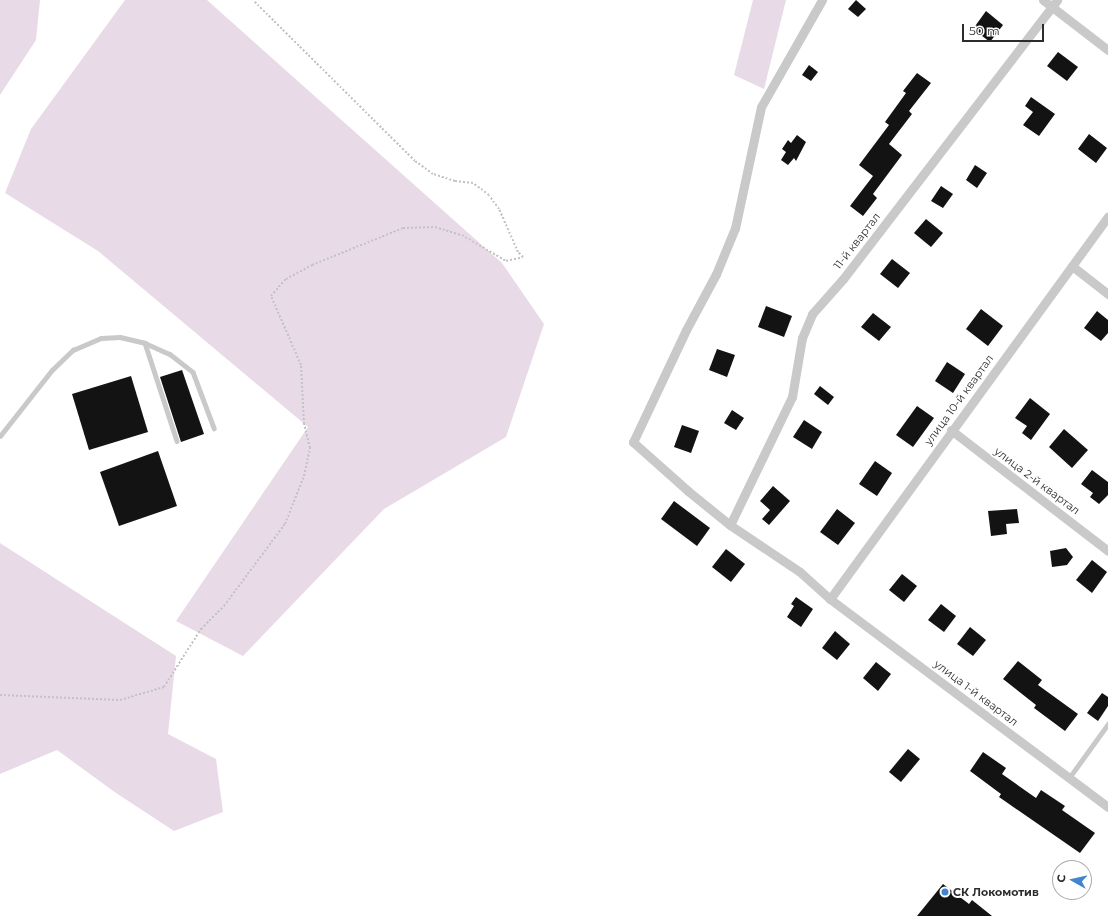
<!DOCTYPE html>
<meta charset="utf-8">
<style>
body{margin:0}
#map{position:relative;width:1108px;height:916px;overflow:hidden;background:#fff;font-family:Montserrat,sans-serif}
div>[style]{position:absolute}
.green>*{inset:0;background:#e8dbe7}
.building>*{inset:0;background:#131313}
.path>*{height:2px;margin-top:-1px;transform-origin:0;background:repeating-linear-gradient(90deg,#c3c3c3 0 2px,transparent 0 4px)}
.service>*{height:4.5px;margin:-2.25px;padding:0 2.25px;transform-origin:2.25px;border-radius:2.25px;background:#c9c9c9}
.minor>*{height:9px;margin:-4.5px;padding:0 4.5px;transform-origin:4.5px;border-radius:4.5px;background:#c9c9c9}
.dots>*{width:11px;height:11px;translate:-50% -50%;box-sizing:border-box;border:2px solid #fff;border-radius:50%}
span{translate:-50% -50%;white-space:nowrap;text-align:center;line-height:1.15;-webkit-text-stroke:4px #fff;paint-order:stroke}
.street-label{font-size:11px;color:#2c2c2c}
.poi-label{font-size:11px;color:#2c2c2c;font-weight:700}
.left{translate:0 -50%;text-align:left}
.north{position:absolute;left:1052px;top:860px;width:40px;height:40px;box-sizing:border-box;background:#fff;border:1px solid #ababab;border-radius:50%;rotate:278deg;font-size:11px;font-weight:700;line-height:16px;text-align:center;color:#2c2c2c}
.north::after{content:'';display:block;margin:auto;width:14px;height:18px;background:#4184d0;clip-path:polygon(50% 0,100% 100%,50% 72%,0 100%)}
.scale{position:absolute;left:962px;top:24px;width:82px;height:18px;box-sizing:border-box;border:2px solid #2c2c2c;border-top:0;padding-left:5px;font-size:12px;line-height:14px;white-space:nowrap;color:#2c2c2c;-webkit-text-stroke:3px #fff;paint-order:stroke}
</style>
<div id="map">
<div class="green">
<i style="clip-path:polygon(0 0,40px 0,36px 40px,0 95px)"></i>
<i style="clip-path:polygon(125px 0,207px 0,502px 263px,544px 324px,506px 437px,384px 509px,243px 656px,176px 621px,308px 427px,98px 251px,5px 193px,31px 129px)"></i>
<i style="clip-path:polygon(753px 0,786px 0,764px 89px,734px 75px)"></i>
<i style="clip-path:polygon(0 543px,176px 656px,168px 734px,216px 759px,223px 812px,174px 831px,116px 793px,57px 750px,0 774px)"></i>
</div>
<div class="building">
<i style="clip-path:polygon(856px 0,866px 9px,858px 17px,848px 9px)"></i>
<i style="clip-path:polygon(986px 11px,1003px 25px,990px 42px,973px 29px)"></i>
<i style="clip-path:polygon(1058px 52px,1078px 67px,1067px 81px,1047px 66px)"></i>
<i style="clip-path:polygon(809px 65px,818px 72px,811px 81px,802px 75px)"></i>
<i style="clip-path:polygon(917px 73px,931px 83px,909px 111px,912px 114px,889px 144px,902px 155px,873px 194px,877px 198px,863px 216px,850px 206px,873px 176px,859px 165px,889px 125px,885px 122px,906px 93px,903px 91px)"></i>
<i style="clip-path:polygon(1031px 97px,1055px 114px,1039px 136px,1023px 125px,1033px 112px,1025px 106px)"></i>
<i style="clip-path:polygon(1089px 134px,1107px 148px,1096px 163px,1078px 149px)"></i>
<i style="clip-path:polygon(797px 135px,806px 142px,796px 161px,794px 158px,788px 165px,781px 160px,786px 152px,782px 149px,788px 140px,791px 143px)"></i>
<i style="clip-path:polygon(975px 165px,987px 173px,977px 188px,966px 180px)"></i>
<i style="clip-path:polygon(941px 186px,953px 194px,943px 208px,931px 201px)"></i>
<i style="clip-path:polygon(926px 219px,943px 233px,931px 247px,914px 233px)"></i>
<i style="clip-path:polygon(892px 259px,910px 273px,898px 288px,880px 274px)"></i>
<i style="clip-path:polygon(766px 306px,792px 316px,784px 337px,758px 327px)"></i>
<i style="clip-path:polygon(981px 309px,1003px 326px,988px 346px,966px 329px)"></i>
<i style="clip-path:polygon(1097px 311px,1108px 320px,1108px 333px,1101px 341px,1084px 328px)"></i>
<i style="clip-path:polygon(873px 313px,891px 327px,879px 341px,861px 327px)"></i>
<i style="clip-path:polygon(717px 349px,735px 355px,727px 377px,709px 370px)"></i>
<i style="clip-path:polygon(947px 362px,965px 374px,953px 393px,935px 381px)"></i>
<i style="clip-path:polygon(182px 370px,204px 434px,181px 442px,160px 377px)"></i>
<i style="clip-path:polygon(131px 376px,148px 432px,89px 450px,72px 394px)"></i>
<i style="clip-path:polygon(820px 386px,834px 397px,828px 405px,814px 394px)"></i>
<i style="clip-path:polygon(1030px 398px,1050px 414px,1031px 440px,1022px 433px,1027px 426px,1015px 418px)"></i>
<i style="clip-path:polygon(917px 406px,934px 418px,913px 447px,896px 435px)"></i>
<i style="clip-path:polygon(732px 410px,744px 418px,736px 430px,724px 423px)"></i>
<i style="clip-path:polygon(804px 420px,822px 432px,812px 449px,793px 437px)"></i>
<i style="clip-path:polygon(682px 425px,699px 431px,691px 453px,674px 447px)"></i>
<i style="clip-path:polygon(1064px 429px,1088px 450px,1072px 468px,1049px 447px)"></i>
<i style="clip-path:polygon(158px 451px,177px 506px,119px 526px,100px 472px)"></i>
<i style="clip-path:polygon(875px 461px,892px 473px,877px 496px,859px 484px)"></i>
<i style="clip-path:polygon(1092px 470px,1108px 482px,1108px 495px,1099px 504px,1090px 497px,1093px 493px,1081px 484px)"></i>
<i style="clip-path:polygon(773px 486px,790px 501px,769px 525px,762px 519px,770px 510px,760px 501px)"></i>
<i style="clip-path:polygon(674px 501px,710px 528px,697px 546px,661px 519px)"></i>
<i style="clip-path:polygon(837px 509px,855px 523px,838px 545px,820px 532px)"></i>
<i style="clip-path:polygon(1017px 509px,1019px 523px,1006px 524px,1007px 534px,991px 536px,988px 511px)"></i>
<i style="clip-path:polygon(1066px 548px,1073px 557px,1067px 565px,1052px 567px,1050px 551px)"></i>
<i style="clip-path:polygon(726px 549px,745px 564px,731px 582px,712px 567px)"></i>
<i style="clip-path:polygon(1092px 560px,1107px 572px,1092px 593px,1076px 580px)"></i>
<i style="clip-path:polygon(902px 574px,917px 586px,904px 602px,889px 590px)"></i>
<i style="clip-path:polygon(796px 597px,813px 609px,801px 627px,787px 617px,794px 606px,791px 604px)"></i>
<i style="clip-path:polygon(941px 604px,956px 616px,944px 632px,928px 620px)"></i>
<i style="clip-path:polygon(970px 627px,986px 640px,973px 656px,957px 644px)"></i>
<i style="clip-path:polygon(835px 631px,850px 644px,837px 660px,822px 648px)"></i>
<i style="clip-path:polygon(1018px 661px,1042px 680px,1038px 685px,1078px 714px,1065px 731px,1034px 708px,1036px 705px,1003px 679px)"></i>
<i style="clip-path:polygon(876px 662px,891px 674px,878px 691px,863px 678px)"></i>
<i style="clip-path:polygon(1102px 693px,1108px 697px,1108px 706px,1098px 721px,1087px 713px)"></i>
<i style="clip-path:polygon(908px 749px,920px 759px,901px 782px,889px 772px)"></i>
<i style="clip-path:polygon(983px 752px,1006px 768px,1002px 774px,1036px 798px,1041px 790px,1065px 806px,1062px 810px,1095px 833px,1080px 853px,999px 797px,1001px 794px,970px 771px)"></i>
<i style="clip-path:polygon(943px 884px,969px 904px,972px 900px,992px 916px,917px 916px)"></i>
</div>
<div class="path">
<i style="left:0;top:695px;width:120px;rotate:2.4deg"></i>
<i style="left:120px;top:700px;width:46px;rotate:-16.5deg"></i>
<i style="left:164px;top:687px;width:69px;rotate:-57.5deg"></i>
<i style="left:201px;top:629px;width:33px;rotate:-45deg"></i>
<i style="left:224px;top:606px;width:102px;rotate:-53.4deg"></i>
<i style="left:285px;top:524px;width:52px;rotate:-68.4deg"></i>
<i style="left:304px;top:476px;width:29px;rotate:-78deg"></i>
<i style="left:310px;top:448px;width:25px;rotate:-104deg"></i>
<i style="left:304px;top:424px;width:59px;rotate:-92.9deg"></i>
<i style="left:301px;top:365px;width:75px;rotate:-113.5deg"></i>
<i style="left:271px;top:296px;width:23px;rotate:-49deg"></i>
<i style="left:286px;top:279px;width:30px;rotate:-28deg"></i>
<i style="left:312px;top:265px;width:98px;rotate:-22.1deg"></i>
<i style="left:403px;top:228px;width:32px;rotate:-2deg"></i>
<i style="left:435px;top:227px;width:28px;rotate:17deg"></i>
<i style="left:462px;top:235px;width:51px;rotate:30.6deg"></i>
<i style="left:506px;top:261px;width:17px;rotate:-13deg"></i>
<i style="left:523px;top:257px;width:7px;rotate:-135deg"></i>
<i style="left:518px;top:252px;width:47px;rotate:-113.8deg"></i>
<i style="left:499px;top:209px;width:17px;rotate:-126deg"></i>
<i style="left:489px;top:195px;width:20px;rotate:-143deg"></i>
<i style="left:473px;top:183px;width:18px;rotate:-174deg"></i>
<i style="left:455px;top:181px;width:23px;rotate:-162deg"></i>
<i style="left:433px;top:174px;width:22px;rotate:-144deg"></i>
<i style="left:415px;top:161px;width:228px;rotate:-135.2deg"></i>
</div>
<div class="service">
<i style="left:145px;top:343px;width:103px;rotate:71.9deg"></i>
<i style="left:0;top:436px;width:84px;rotate:-51.8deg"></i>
<i style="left:52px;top:370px;width:29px;rotate:-44deg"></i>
<i style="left:73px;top:350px;width:30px;rotate:-23deg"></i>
<i style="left:101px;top:338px;width:19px;rotate:-3deg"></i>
<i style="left:120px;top:337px;width:26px;rotate:13deg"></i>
<i style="left:145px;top:343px;width:27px;rotate:24deg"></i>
<i style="left:170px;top:354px;width:29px;rotate:38deg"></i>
<i style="left:193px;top:372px;width:60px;rotate:69.4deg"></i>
<i style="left:1069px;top:778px;width:67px;rotate:-54.2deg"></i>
</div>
<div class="minor">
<i style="left:822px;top:0;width:123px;rotate:119.7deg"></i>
<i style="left:761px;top:107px;width:124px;rotate:102.1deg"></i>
<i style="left:735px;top:228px;width:50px;rotate:112.4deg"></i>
<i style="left:716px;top:274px;width:64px;rotate:118.2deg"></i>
<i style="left:686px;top:330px;width:124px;rotate:115.3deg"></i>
<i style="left:633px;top:442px;width:74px;rotate:41.7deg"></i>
<i style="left:688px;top:491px;width:54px;rotate:39deg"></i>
<i style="left:730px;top:525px;width:84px;rotate:33.9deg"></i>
<i style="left:800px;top:572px;width:40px;rotate:42deg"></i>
<i style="left:830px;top:599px;width:347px;rotate:36.8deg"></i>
<i style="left:1043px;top:0;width:82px;rotate:37.6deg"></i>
<i style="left:1072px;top:266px;width:46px;rotate:37.9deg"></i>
<i style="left:951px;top:430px;width:198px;rotate:37.6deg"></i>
<i style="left:730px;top:525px;width:142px;rotate:-64.2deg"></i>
<i style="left:792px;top:397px;width:60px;rotate:-80.4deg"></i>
<i style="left:802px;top:338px;width:26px;rotate:-67deg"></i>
<i style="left:812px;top:314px;width:47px;rotate:-48.5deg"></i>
<i style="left:843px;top:279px;width:352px;rotate:-52.5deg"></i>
<i style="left:830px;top:599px;width:473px;rotate:-54deg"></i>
</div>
<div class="dots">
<i style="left:945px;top:892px;background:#4184d0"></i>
</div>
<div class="street-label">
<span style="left:857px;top:241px;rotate:-52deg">11-й квартал</span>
<span style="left:959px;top:400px;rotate:-54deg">улица 10-й квартал</span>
<span style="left:1037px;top:481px;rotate:37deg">улица 2-й квартал</span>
<span style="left:976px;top:693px;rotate:37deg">улица 1-й квартал</span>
</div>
<div class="poi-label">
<span class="left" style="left:953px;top:892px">СК Локомотив</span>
</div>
<div class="north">С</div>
<div class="scale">50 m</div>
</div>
